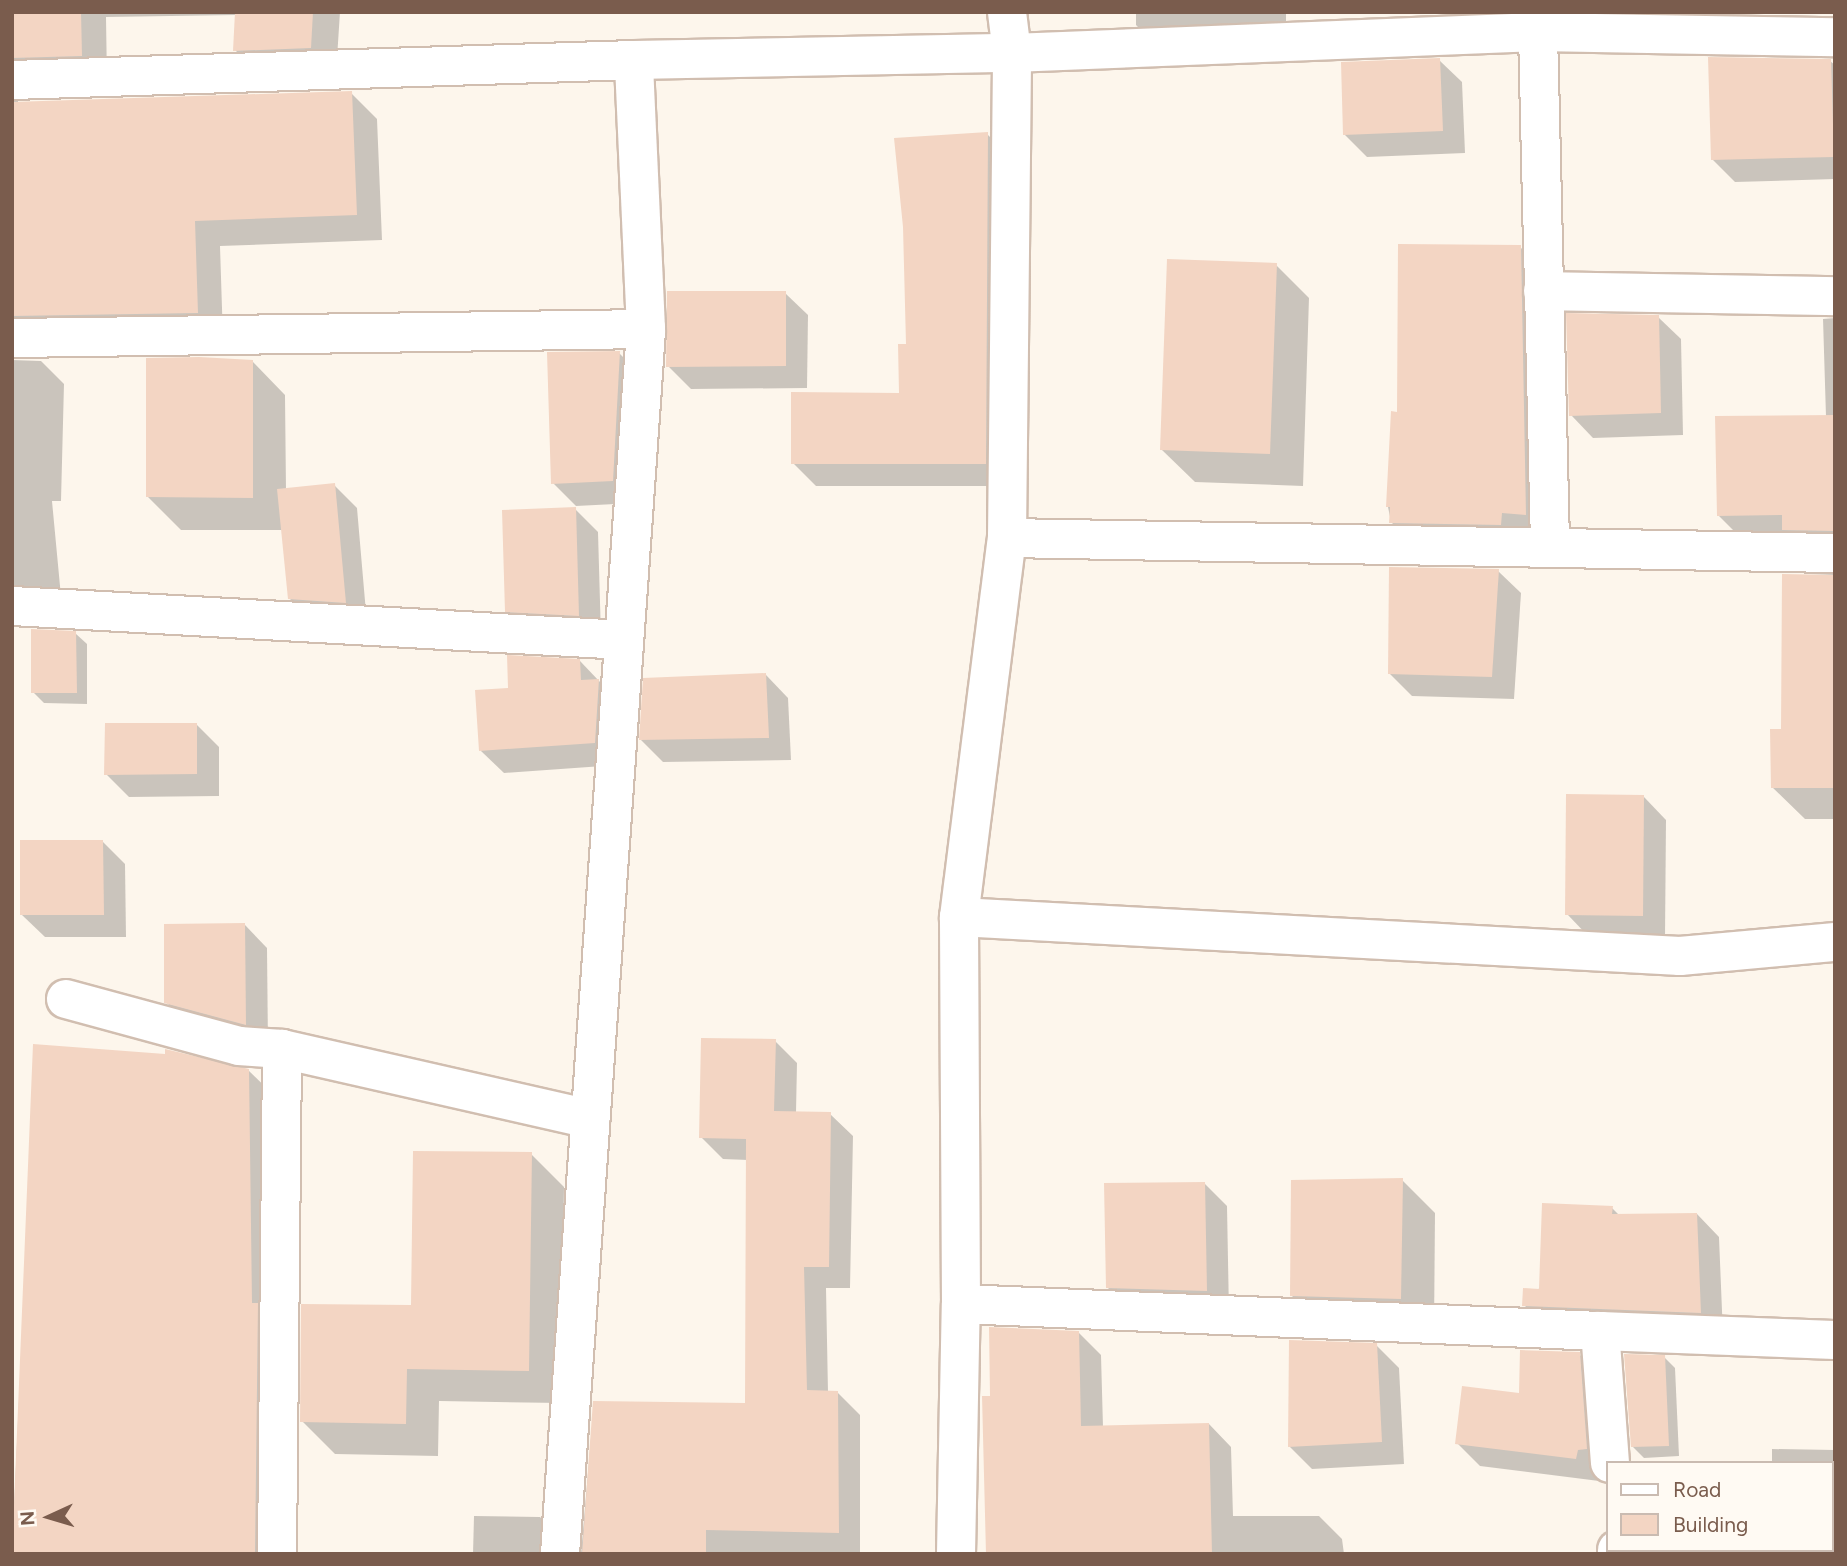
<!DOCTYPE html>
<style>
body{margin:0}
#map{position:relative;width:1847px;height:1566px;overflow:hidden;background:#fdf6ec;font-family:Figtree,sans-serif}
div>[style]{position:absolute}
.shadow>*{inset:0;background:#0003}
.building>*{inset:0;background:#f3d5c3}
.roads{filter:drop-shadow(2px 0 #d1beb0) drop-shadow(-2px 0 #d1beb0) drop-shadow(0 2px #d1beb0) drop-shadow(0 -2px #d1beb0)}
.street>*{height:38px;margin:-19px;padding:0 19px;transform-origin:19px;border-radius:19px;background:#fff}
span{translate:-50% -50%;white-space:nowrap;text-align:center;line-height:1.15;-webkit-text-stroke:6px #fffaf3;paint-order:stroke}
.frame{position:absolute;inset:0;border:14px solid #7a5c4d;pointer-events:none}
.legend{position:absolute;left:1606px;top:1461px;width:228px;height:91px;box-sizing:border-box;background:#fffaf3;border:2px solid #cabbb1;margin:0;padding:9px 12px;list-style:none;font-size:21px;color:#7a5c4d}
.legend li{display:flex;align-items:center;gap:14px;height:35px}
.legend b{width:35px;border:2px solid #cabbb1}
.north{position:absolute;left:14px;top:1482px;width:70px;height:70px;-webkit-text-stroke:5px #fffaf3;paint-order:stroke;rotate:266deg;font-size:19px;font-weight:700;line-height:28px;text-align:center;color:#7a5c4d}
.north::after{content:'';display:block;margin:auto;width:24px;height:32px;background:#7a5c4d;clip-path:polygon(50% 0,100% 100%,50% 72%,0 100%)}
</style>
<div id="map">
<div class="shadow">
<i style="clip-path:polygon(12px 12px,340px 12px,336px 74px,261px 76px,235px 50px,236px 15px,106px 17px,107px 81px,18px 96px,18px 103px,351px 93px,377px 119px,382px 240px,220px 246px,223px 339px,26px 345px,17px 359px,12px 354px)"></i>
<i style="clip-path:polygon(1136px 12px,1286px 12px,1286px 38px,1165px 54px,1136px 25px)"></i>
<i style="clip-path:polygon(1439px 60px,1462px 82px,1465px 153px,1367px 157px,1344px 134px)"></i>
<i style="clip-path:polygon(1830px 61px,1835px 65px,1835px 179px,1735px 182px,1712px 159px)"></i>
<i style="clip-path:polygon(987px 134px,1010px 157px,1008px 486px,816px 486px,793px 463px,901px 394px,908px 346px)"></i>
<i style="clip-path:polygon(1520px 247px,1549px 275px,1554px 543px,1420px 551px,1391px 522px,1388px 507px,1398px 413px)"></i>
<i style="clip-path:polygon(1276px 265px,1309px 298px,1303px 486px,1195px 482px,1162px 450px)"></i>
<i style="clip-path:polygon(785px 293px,808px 315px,807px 388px,691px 389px,668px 366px)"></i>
<i style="clip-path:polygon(1658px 317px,1681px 339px,1683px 435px,1593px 438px,1571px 415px)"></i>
<i style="clip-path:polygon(1835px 318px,1835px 563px,1751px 548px,1718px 515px,1826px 417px,1823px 319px)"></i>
<i style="clip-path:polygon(619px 353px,642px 376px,635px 503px,576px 506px,553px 483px)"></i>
<i style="clip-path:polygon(12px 360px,41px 361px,64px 384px,61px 501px,52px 501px,62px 607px,12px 616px)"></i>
<i style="clip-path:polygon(253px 362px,285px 395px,286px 490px,334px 485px,357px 508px,367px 624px,313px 621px,290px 599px,283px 530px,181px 530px,148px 497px)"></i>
<i style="clip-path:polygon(575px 509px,598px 532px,601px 637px,530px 633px,507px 611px)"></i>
<i style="clip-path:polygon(1498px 571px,1521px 593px,1514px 699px,1412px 696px,1390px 674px)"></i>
<i style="clip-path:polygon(1835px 574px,1835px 819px,1805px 819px,1772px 787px,1783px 731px,1784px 576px)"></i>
<i style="clip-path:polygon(75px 633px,87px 644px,87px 704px,44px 703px,33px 692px)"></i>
<i style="clip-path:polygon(580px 661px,621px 704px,617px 765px,504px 773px,481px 751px,509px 689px)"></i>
<i style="clip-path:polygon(766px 675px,788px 698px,791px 760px,663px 762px,641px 740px)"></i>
<i style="clip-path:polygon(197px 725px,219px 747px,219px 796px,129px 797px,106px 774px)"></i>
<i style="clip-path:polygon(1644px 797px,1666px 820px,1665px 937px,1589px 937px,1567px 914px)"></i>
<i style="clip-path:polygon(102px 841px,125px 864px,126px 937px,45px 937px,22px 915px)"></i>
<i style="clip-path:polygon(245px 925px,267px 948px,268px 1046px,189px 1025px,166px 1002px)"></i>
<i style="clip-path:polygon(775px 1041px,797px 1063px,796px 1113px,830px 1114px,853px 1136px,850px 1288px,826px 1288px,828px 1392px,838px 1393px,860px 1415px,860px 1554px,581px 1554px,594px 1403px,747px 1405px,748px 1160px,723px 1159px,701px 1137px)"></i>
<i style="clip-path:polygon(35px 1045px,248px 1070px,290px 1111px,298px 1346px,297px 1554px,12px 1554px)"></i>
<i style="clip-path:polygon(531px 1154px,564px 1187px,561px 1403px,439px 1401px,438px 1456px,335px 1454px,302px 1421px,413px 1306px)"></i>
<i style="clip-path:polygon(1402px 1180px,1435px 1213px,1434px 1331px,1324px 1328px,1291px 1295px)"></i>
<i style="clip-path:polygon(1204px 1183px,1227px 1206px,1229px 1313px,1130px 1310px,1107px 1287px)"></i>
<i style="clip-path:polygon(1612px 1208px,1620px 1216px,1697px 1214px,1719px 1237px,1723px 1335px,1547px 1328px,1524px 1305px)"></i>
<i style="clip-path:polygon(1079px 1333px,1101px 1355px,1103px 1427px,1209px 1424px,1231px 1447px,1233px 1516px,1319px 1516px,1342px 1539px,1344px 1554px,988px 1554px,992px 1398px)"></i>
<i style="clip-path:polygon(1376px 1345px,1399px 1368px,1404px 1464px,1312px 1469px,1289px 1446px)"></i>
<i style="clip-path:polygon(1579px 1354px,1602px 1377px,1599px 1481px,1480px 1466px,1457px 1443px)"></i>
<i style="clip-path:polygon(1664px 1357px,1675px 1368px,1679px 1456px,1644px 1458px,1632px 1446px)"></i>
<i style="clip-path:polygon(1772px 1449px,1835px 1450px,1835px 1554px,1771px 1554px,1831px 1550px,1831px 1463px,1772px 1463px)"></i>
<i style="clip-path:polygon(474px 1516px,540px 1517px,562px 1539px,562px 1554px,473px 1554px)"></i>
</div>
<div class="building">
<i style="clip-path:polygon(12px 12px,81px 12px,82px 56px,12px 58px)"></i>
<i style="clip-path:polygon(235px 12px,313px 12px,311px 48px,233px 51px)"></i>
<i style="clip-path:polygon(1708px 57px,1831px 59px,1834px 157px,1711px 160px)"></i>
<i style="clip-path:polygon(1440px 58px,1443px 131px,1343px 135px,1341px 62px)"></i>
<i style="clip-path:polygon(352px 91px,357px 215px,195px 221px,198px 313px,12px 316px,12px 102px)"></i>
<i style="clip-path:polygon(988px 132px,986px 464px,791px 464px,791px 392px,899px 393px,898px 344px,906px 344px,903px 227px,894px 138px)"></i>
<i style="clip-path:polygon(1398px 244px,1521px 245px,1526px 515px,1502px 513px,1501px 525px,1389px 523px,1390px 507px,1386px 507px,1391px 411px,1397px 412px)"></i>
<i style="clip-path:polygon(1167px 259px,1277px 263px,1270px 454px,1160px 450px)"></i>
<i style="clip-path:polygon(667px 291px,786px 291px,786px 366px,666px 367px)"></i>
<i style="clip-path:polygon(1566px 313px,1659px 315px,1661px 413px,1569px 416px)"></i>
<i style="clip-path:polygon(620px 351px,613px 481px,551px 484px,547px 352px)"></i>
<i style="clip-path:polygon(199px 357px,253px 360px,253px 498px,146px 497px,146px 358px)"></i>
<i style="clip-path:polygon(1835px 415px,1835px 531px,1782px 530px,1782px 515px,1717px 516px,1715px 416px)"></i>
<i style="clip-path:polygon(335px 483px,346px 603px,288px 599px,277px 489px)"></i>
<i style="clip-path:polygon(576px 507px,579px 616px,505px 612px,502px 510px)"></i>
<i style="clip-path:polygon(1389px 567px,1499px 569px,1492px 677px,1388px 674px)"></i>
<i style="clip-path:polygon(1782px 574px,1835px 575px,1835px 788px,1771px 788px,1770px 729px,1781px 729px)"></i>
<i style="clip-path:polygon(31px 629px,76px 631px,77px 693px,31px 693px)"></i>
<i style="clip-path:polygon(507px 655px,580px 659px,581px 680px,599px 679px,595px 743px,479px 751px,475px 690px,508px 688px)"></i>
<i style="clip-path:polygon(766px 673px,769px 738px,639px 740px,643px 678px)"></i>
<i style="clip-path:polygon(105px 723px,197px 723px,197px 774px,104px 775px)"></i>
<i style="clip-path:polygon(1566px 794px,1644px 795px,1643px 916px,1565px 915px)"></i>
<i style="clip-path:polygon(20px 840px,103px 840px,104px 915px,20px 915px)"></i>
<i style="clip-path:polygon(245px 923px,246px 1025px,164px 1003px,164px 924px)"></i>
<i style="clip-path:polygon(701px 1038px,776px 1039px,774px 1111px,831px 1112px,829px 1267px,804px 1267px,807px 1390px,838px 1391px,839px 1533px,706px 1530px,706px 1554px,582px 1554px,593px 1401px,745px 1403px,746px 1139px,699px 1138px)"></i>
<i style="clip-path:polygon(33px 1044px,165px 1054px,165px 1049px,249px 1069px,252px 1303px,258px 1303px,255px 1554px,12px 1554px)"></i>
<i style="clip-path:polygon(413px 1151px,532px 1152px,529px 1371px,407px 1369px,406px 1424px,300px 1422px,301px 1304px,411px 1305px)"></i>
<i style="clip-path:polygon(1403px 1178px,1401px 1299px,1290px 1296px,1291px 1180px)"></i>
<i style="clip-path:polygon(1205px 1182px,1207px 1291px,1106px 1288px,1104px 1183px)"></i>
<i style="clip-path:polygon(1542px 1203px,1613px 1206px,1612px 1214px,1697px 1213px,1701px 1313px,1522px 1306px,1523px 1288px,1539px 1289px)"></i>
<i style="clip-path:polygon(989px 1327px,1079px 1331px,1081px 1426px,1209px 1423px,1212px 1554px,986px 1554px,982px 1396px,990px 1396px)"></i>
<i style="clip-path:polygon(1289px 1340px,1377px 1343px,1382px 1442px,1288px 1447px)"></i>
<i style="clip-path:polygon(1520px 1350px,1580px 1352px,1587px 1449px,1578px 1450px,1576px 1459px,1455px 1444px,1462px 1386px,1519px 1393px)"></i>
<i style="clip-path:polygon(1624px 1354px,1665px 1355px,1669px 1446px,1631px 1447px)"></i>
</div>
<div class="roads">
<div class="street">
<i style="left:1538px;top:32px;width:513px;rotate:88.66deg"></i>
<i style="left:12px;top:80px;width:622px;rotate:-1.84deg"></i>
<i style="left:634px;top:60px;width:378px;rotate:-1.1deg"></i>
<i style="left:1012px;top:53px;width:526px;rotate:-2.29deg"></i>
<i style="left:1538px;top:32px;width:297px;rotate:1deg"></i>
<i style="left:1543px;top:291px;width:292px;rotate:1deg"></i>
<i style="left:12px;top:338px;width:634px;rotate:-0.81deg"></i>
<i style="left:1007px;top:538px;width:828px;rotate:1.04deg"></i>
<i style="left:12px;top:606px;width:613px;rotate:3.18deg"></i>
<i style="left:959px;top:917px;width:722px;rotate:3.1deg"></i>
<i style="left:1680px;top:956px;width:156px;rotate:-5.2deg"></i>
<i style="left:66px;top:999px;width:179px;rotate:15.2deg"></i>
<i style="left:239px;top:1046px;width:43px;rotate:4deg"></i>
<i style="left:282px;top:1049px;width:316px;rotate:12.8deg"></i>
<i style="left:961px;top:1304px;width:640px;rotate:2.42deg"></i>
<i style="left:1610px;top:1463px;width:132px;rotate:-94.3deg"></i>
<i style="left:1600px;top:1331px;width:235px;rotate:2.2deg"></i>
<i style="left:1617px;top:1550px;width:4px;rotate:90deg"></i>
<i style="left:277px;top:1554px;width:505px;rotate:-89.43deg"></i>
<i style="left:560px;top:1554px;width:1228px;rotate:-85.98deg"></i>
<i style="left:646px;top:329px;width:269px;rotate:-92.6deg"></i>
<i style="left:956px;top:1554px;width:250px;rotate:-88.9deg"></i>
<i style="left:961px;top:1304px;width:387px;rotate:-90.3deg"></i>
<i style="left:959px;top:917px;width:382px;rotate:-82.8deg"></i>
<i style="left:1007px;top:538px;width:485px;rotate:-89.4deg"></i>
<i style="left:1012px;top:53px;width:41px;rotate:-97deg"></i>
</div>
</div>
<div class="frame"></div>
<ul class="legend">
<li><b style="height:9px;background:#fff"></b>Road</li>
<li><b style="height:19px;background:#f3d5c3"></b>Building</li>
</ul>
<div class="north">N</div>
</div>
